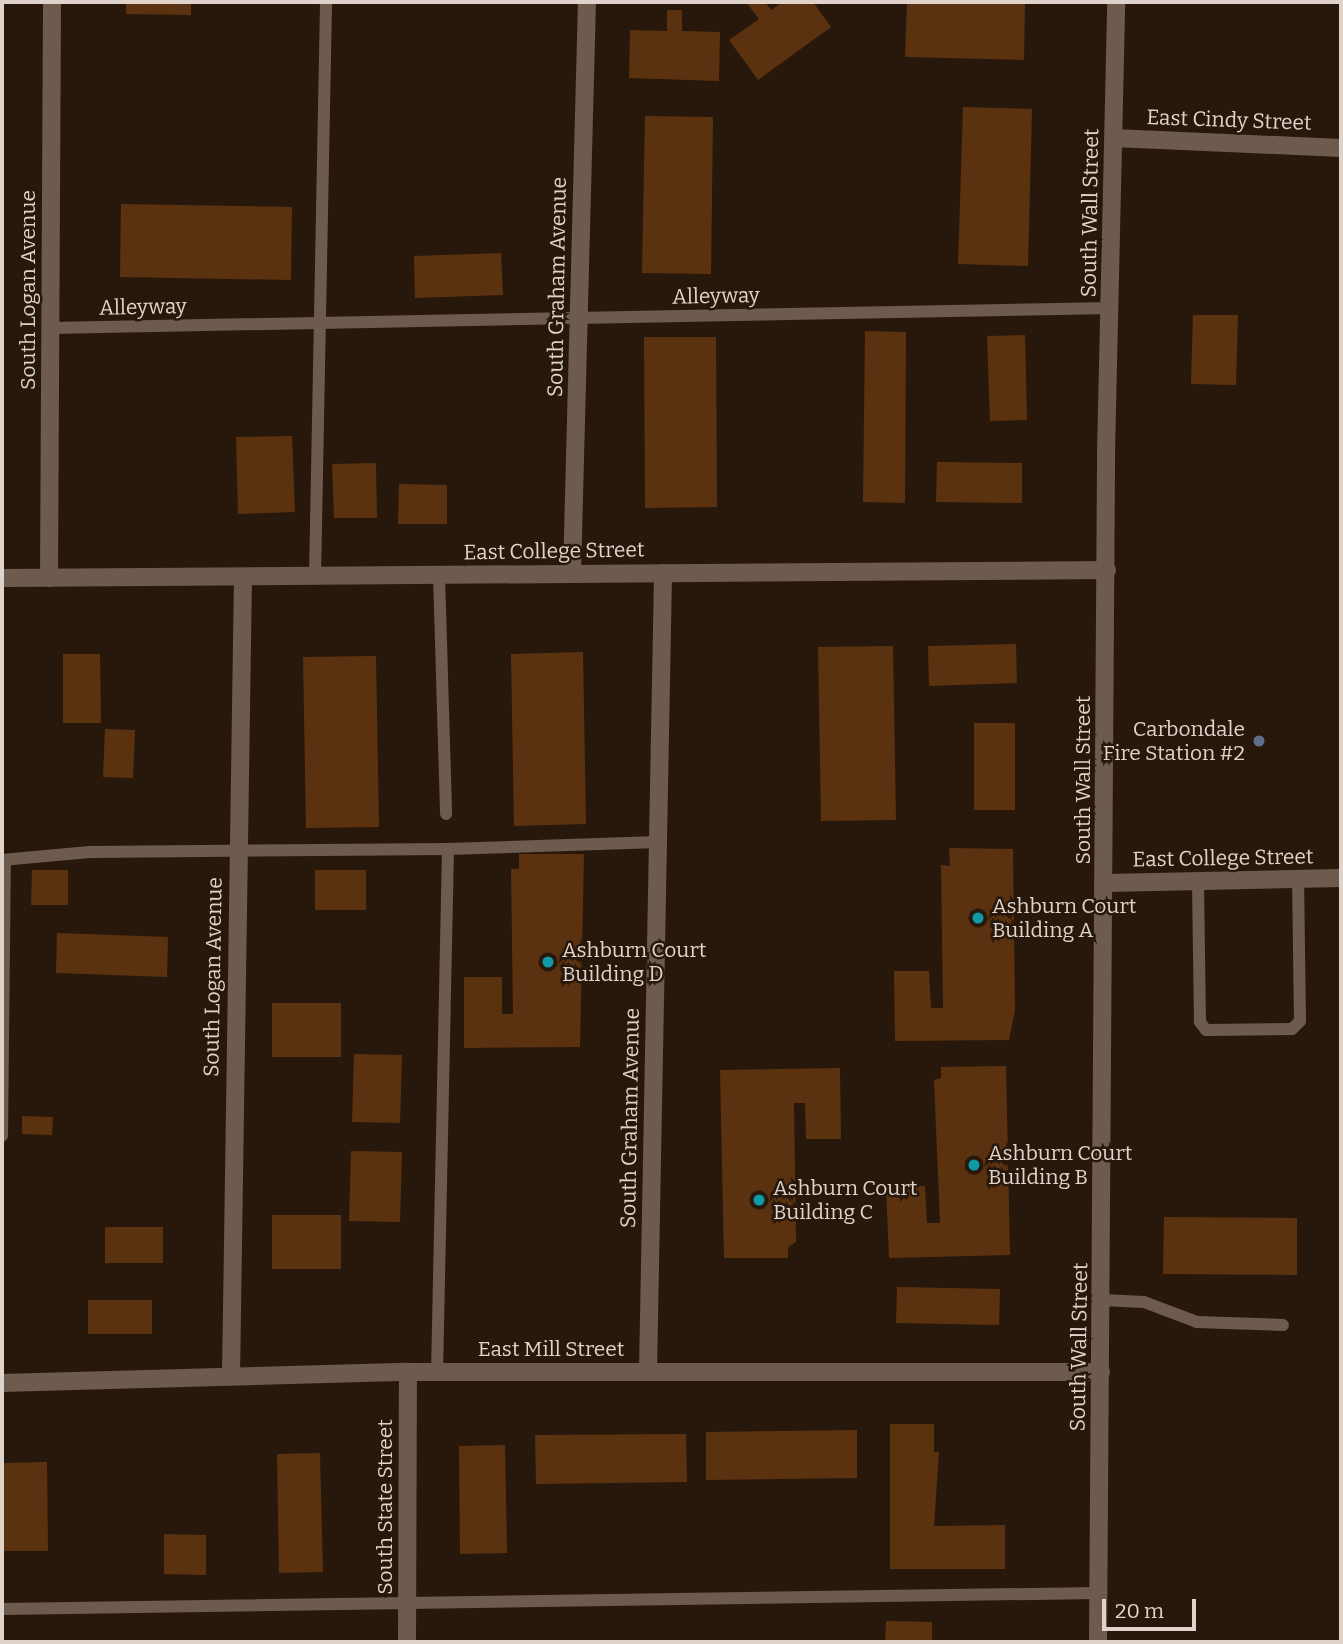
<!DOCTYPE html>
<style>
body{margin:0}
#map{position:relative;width:1343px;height:1644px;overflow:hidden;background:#28180c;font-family:Bitter,serif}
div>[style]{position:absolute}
.building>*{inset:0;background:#5b320f}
.service>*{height:12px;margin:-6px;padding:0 6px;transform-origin:6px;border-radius:6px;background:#6f5b4d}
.minor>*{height:18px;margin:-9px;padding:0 9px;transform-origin:9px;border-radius:9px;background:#6f5b4d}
.tertiary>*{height:18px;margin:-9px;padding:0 9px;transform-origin:9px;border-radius:9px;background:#6f5b4d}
.secondary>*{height:18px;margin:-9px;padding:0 9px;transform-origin:9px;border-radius:9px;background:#6f5b4d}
.dots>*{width:19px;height:19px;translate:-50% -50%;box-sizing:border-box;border:4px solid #28180c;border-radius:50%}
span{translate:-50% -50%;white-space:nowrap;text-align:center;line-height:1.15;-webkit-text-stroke:5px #28180c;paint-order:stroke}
.street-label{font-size:21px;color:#dfd3cb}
.poi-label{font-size:21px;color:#dfd3cb}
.right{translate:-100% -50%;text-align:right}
.left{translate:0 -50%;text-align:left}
.frame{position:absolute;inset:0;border:4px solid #dfd3cb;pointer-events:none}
.scale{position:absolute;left:1102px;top:1599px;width:94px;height:32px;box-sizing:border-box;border:4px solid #dfd3cb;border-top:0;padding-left:9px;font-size:21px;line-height:24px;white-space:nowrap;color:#dfd3cb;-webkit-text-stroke:5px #28180c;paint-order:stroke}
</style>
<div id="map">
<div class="building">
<i style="clip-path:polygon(126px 2px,191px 2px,191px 15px,126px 14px)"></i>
<i style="clip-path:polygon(746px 2px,765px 2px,771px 10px,783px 2px,813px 2px,831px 27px,758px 80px,729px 40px,759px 19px)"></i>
<i style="clip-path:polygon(907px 2px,1025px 2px,1024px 60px,905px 57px)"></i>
<i style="clip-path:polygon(667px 10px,682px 10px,682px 31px,720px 32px,719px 81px,629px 78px,630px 30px,667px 31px)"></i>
<i style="clip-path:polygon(963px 107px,1032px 109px,1028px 266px,958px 264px)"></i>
<i style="clip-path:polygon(645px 116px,713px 117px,711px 274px,642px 273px)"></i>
<i style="clip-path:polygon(121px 204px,292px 207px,291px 280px,120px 277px)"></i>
<i style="clip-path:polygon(501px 253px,503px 295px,415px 298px,414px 256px)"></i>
<i style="clip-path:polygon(1193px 315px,1238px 315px,1236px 385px,1191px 384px)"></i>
<i style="clip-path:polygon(865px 331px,906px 332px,905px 503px,863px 502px)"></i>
<i style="clip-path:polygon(1025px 335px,1027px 420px,990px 421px,987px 336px)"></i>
<i style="clip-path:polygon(644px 337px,716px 337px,717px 507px,645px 508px)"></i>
<i style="clip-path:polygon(292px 436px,295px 512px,238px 514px,236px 437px)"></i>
<i style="clip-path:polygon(937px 462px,1022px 463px,1022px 503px,936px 502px)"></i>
<i style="clip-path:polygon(376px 463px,377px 518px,334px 518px,332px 464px)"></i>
<i style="clip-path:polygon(399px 484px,447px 485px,447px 524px,398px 524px)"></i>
<i style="clip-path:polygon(1016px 644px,1017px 683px,929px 686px,928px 646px)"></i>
<i style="clip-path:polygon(893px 646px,896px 820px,821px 821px,818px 647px)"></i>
<i style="clip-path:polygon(583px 652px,586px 824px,514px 826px,511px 654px)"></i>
<i style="clip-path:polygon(63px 654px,100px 654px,101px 723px,63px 723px)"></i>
<i style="clip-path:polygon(376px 656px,379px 827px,306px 828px,303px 657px)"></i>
<i style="clip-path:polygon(974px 723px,1015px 723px,1015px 810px,974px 810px)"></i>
<i style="clip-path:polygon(105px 729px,135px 730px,133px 778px,103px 777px)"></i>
<i style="clip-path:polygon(949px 848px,1013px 849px,1015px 1010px,1009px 1040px,895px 1041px,894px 971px,929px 971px,931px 1008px,943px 1008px,941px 865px,950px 866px)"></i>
<i style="clip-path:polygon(519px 854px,584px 854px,580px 1047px,464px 1048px,464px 977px,502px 977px,502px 1014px,513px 1014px,511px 869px,519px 869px)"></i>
<i style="clip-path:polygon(32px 870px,68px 870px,68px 905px,31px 905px)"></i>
<i style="clip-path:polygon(315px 870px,366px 870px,366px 910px,315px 910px)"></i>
<i style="clip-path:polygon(57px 933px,168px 937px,167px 977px,56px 973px)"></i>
<i style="clip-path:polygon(272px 1003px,341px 1003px,341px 1057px,272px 1057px)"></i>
<i style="clip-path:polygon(354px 1054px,402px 1055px,400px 1123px,352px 1122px)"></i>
<i style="clip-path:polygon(1006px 1066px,1010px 1255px,889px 1258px,886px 1187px,925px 1186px,927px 1223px,940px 1223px,934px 1080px,941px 1078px,941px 1067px)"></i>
<i style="clip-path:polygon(840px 1068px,841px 1139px,806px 1139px,805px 1103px,794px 1103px,796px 1242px,788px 1247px,788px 1258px,724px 1258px,720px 1070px)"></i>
<i style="clip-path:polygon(22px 1116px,53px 1117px,52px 1135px,22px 1134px)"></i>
<i style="clip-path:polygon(351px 1151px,402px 1152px,400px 1222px,349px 1221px)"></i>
<i style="clip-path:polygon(272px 1215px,341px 1215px,341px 1269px,272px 1269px)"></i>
<i style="clip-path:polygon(1164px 1217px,1297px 1218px,1297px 1275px,1163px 1274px)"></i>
<i style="clip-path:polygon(105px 1227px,163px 1227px,163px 1263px,105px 1263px)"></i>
<i style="clip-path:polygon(897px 1287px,1000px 1289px,999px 1325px,896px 1323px)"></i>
<i style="clip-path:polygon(88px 1300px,152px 1300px,152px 1334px,88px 1334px)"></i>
<i style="clip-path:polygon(890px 1424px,934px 1424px,934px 1452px,939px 1452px,934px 1526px,1005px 1525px,1005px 1569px,890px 1569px)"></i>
<i style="clip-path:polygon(857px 1430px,857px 1478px,706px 1480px,706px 1432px)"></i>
<i style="clip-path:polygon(686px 1434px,687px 1482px,536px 1484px,535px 1435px)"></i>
<i style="clip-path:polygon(505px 1445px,507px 1553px,460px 1554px,459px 1446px)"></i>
<i style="clip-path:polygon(320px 1453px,323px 1572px,279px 1573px,277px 1454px)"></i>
<i style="clip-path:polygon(47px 1462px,48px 1551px,2px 1551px,2px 1463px)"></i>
<i style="clip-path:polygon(164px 1534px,206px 1535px,206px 1575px,164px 1574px)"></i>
<i style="clip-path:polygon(886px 1621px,932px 1622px,932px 1642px,885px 1642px)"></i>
</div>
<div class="service">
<i style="left:50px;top:328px;width:1062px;rotate:-1.08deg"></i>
<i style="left:439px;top:575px;width:239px;rotate:88.3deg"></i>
<i style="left:315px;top:577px;width:575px;rotate:-88.9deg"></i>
<i style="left:448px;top:849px;width:210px;rotate:-1.9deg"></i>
<i style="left:2px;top:860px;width:88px;rotate:-5.2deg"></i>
<i style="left:90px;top:852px;width:358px;rotate:-0.5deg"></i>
<i style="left:448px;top:849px;width:523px;rotate:91.2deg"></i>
<i style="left:1198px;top:881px;width:141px;rotate:89.2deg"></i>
<i style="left:1200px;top:1022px;width:10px;rotate:53deg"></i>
<i style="left:1206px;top:1030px;width:86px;rotate:-0.7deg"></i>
<i style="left:1292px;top:1029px;width:11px;rotate:-45deg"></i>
<i style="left:1300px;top:1021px;width:142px;rotate:-90.8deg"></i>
<i style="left:2px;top:1136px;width:276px;rotate:-89.4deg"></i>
<i style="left:1102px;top:1300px;width:42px;rotate:2.7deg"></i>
<i style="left:1144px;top:1302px;width:57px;rotate:20.7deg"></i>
<i style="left:1197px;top:1322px;width:86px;rotate:2deg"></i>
<i style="left:2px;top:1609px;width:1097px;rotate:-0.84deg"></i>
</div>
<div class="minor">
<i style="left:1114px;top:138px;width:227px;rotate:2.5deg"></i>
<i style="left:572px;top:573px;width:571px;rotate:-88.5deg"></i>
<i style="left:2px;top:578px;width:1105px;rotate:-0.41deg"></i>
<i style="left:49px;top:578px;width:576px;rotate:-89.7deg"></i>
<i style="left:648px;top:1371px;width:798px;rotate:-88.92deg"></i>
<i style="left:231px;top:1376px;width:798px;rotate:-89.14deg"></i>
<i style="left:407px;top:1642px;width:270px;rotate:-89.8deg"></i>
</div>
<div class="tertiary">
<i style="left:1106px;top:883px;width:235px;rotate:-1.2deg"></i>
</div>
<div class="secondary">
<i style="left:2px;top:1383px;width:406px;rotate:-1.6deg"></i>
<i style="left:408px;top:1372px;width:693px"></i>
<i style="left:1098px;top:1642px;width:1189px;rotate:-89.61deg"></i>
<i style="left:1106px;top:453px;width:451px;rotate:-88.7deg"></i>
</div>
<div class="dots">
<i style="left:1259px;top:741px;background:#5c6f8a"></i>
<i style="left:978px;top:918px;background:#0f9aa8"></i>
<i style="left:548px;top:962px;background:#0f9aa8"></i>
<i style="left:974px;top:1165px;background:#0f9aa8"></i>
<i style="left:759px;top:1200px;background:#0f9aa8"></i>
</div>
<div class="street-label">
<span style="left:1229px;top:120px;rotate:2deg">East Cindy Street</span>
<span style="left:1090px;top:213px;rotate:-89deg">South Wall Street</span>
<span style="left:557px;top:287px;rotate:-89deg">South Graham Avenue</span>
<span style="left:28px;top:290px;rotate:-90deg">South Logan Avenue</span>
<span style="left:716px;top:296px;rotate:-1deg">Alleyway</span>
<span style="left:143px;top:307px;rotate:-1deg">Alleyway</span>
<span style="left:554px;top:551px;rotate:-1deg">East College Street</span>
<span style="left:1083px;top:780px;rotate:-90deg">South Wall Street</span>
<span style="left:1223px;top:858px;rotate:-1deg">East College Street</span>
<span style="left:213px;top:977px;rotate:-89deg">South Logan Avenue</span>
<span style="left:630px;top:1118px;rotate:-89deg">South Graham Avenue</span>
<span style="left:1079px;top:1347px;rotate:-89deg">South Wall Street</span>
<span style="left:551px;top:1349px">East Mill Street</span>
<span style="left:385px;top:1507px;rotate:-90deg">South State Street</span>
</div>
<div class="poi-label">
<span class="right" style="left:1245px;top:741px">Carbondale<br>Fire Station #2</span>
<span class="left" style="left:992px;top:918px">Ashburn Court<br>Building A</span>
<span class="left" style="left:562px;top:962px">Ashburn Court<br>Building D</span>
<span class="left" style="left:988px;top:1165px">Ashburn Court<br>Building B</span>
<span class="left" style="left:773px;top:1200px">Ashburn Court<br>Building C</span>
</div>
<div class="frame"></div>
<div class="scale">20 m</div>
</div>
